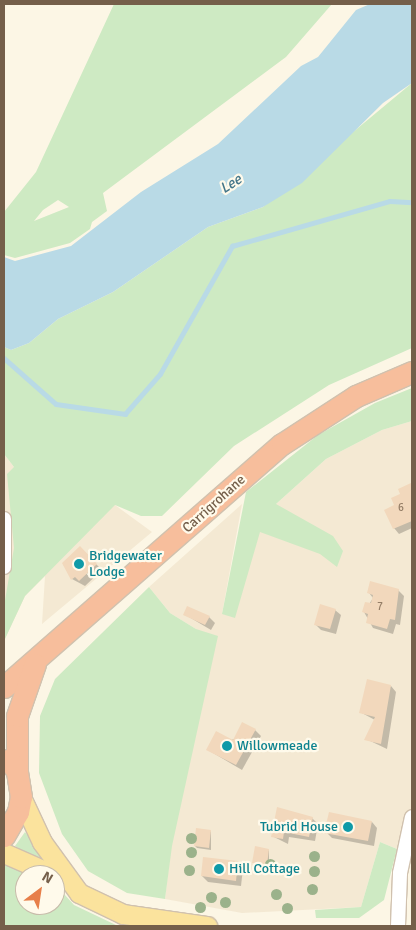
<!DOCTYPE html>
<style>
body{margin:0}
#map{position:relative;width:416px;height:930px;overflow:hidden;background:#fcf6e5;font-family:Signika,sans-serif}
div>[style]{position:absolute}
.residential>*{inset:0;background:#f4e9d3}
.green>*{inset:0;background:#ceeac3}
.water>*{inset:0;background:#b9dae6}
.shadow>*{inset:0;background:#0003}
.stream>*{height:4.5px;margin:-2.25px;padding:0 2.25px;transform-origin:2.25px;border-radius:2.25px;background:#b9dae6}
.building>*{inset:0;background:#f2d8bc}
.roads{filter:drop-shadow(1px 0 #d0c1ae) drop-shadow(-1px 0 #d0c1ae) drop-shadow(0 1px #d0c1ae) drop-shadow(0 -1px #d0c1ae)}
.minor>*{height:14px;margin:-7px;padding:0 7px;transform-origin:7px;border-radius:7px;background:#fff}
.major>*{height:19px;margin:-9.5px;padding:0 9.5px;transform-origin:9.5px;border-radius:9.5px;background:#fbe39d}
.highway>*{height:21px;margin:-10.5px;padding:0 10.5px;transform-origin:10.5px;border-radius:10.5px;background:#f7be9c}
.trees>*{width:11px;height:11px;margin:-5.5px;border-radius:50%;background:#9bb28b}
.dots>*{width:14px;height:14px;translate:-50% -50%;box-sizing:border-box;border:2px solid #fffaeb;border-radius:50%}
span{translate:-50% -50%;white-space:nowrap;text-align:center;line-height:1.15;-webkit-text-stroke:4.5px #fffaeb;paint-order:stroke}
.number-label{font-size:11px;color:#947d66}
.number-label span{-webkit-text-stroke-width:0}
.street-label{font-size:14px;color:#755f4a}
.culture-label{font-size:14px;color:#0d838f}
.left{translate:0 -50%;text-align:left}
.right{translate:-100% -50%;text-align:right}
.water-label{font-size:15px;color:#437589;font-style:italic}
.frame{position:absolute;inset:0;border:5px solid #755f4a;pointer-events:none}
.north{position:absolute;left:15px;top:865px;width:50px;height:50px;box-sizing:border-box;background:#fffaeb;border:1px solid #c8bcab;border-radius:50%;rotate:31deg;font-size:14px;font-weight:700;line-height:20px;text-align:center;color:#755f4a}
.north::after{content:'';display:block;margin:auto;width:18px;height:22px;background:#e77f4a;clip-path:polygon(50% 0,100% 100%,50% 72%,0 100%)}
</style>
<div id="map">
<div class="residential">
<i style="clip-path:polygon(412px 421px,412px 855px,380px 842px,361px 907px,242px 913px,165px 899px,196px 629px,170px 613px,149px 587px,242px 504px,222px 614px,265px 514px,326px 459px,382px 430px)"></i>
<i style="clip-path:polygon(4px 454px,14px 467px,115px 505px,152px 532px,42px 624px,45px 576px,25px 596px,4px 641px)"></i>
</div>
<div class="green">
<i style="clip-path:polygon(evenodd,114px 4px,332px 4px,286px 57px,103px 193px,107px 211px,92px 222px,90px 229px,70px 243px,15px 258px,4px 255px,4px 212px,36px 172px,114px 4px,58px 200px,69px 207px,34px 221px,43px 210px,58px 200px)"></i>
<i style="clip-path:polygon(412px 83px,412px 348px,329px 385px,234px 446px,162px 516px,141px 516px,115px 505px,25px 596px,4px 641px,4px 606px,14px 548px,7px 474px,14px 467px,4px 454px,4px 347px,11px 350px,29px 343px,58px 319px,113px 292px,208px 227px,263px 207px)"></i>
<i style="clip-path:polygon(412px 388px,412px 421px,382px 430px,326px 459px,276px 504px,333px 536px,343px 551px,337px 567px,320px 554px,260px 532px,235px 618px,222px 614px,246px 492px,318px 435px,375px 403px)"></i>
<i style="clip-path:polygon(149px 587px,170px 613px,196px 629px,218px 636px,172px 846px,165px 899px,127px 893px,88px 871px,62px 834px,39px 773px,40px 716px,55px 679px)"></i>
<i style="clip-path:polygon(25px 832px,54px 869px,15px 846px)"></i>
<i style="clip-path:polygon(380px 842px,397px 849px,384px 900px,359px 918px,316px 918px,315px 910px,361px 907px)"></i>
<i style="clip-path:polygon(4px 865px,39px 875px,25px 875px,25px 905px,55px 905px,55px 884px,74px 905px,118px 926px,4px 926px)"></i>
</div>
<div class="water">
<i style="clip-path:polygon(370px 4px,412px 4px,412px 83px,383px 103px,302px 183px,263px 207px,208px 227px,113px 292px,58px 319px,29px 343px,11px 350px,4px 347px,4px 257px,15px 261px,71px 246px,141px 192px,218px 144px,301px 66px,318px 57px,356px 10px)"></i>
</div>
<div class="shadow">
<i style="clip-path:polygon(411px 485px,412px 528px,399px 534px,394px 528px,396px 506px)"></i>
<i style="clip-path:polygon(80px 548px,102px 570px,85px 586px,72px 579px,63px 564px)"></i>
<i style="clip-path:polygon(398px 590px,404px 596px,400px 625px,396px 624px,393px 634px,373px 628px,364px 612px,373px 598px,369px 593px)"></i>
<i style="clip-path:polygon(335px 610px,341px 615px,336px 634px,321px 630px,316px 625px)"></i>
<i style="clip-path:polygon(184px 614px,209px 617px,215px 623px,211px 630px)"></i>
<i style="clip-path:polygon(391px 686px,396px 692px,387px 749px,366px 739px,375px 720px,360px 712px)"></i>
<i style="clip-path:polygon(255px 730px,261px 736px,242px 770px,208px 750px)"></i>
<i style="clip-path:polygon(312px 818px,318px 824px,315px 841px,289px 837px,288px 844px,272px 836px)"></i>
<i style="clip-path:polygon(372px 822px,377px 828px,374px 846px,332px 838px,326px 832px)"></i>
<i style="clip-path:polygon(211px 831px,211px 850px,197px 848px,195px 846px)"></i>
<i style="clip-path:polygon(269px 850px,269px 867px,256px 865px,254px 862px)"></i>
<i style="clip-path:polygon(237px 862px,243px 868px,241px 886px,208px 882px,202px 876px)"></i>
</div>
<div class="stream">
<i style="left:4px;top:358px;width:69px;rotate:41.5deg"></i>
<i style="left:56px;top:404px;width:70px;rotate:8.2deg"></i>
<i style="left:125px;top:414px;width:53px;rotate:-48.8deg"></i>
<i style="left:160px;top:374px;width:147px;rotate:-60.6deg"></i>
<i style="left:232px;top:246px;width:164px;rotate:-15.9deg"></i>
<i style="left:390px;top:201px;width:22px;rotate:3deg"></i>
</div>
<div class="building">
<i style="clip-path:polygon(411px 483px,412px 521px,393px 529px,384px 510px,394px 505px,391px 498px,400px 494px,398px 489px)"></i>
<i style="clip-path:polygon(80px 546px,97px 564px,79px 581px,75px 577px,71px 580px,62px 563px)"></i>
<i style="clip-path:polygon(370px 581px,399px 589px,395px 620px,390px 619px,387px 629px,366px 623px,368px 614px,362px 612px,365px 602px,371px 603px,373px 595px,367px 593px)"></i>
<i style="clip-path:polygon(320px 604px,336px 609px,330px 629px,314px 625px)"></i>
<i style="clip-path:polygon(187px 606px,210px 616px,205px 625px,183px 615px)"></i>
<i style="clip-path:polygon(367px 679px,391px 685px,381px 744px,364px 740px,375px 717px,359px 713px)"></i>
<i style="clip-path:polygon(242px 722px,256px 729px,236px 765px,206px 750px,216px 731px,233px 740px)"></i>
<i style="clip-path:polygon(277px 807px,313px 817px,309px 837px,284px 832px,283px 839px,271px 837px)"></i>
<i style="clip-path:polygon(329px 812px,372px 821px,368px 841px,324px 833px)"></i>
<i style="clip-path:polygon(196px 828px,211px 830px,209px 848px,194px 846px)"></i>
<i style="clip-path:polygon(255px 846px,269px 849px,267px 865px,252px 863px)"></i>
<i style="clip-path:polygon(203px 857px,238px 861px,236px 881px,201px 876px)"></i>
</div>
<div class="roads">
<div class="minor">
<i style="left:4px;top:519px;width:48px;rotate:90deg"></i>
<i style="left:398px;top:926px;width:53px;rotate:-87.8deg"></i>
<i style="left:400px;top:873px;width:57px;rotate:-77.9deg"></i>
</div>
<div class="major">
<i style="left:21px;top:797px;width:50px;rotate:65deg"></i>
<i style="left:42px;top:842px;width:63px;rotate:54deg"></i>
<i style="left:79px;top:893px;width:49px;rotate:25.5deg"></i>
<i style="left:123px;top:914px;width:85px;rotate:8.1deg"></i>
<i style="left:4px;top:853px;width:55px;rotate:23.7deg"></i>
</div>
<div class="highway">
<i style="left:4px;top:687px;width:369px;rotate:-41.2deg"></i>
<i style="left:282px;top:444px;width:88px;rotate:-33deg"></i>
<i style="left:356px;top:396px;width:61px;rotate:-23.2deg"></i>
<i style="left:17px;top:771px;width:55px;rotate:-90deg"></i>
<i style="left:17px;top:716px;width:55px;rotate:-70.9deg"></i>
<i style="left:4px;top:836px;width:28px;rotate:-60deg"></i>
<i style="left:18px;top:812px;width:15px;rotate:-79deg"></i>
<i style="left:21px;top:797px;width:26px;rotate:-99deg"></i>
<i style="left:17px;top:771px;width:14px;rotate:-126deg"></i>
</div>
</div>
<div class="trees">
<i style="left:191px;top:838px"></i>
<i style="left:191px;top:852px"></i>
<i style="left:314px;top:856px"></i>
<i style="left:270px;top:864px"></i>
<i style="left:189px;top:870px"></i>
<i style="left:314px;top:871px"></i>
<i style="left:312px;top:889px"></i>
<i style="left:276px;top:894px"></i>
<i style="left:211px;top:897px"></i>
<i style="left:225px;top:902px"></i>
<i style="left:200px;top:907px"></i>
<i style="left:287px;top:908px"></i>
</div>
<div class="dots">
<i style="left:79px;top:564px;background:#0f9aa8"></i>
<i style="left:227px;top:746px;background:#0f9aa8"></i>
<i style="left:348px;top:827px;background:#0f9aa8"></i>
<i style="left:219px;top:869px;background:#0f9aa8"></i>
</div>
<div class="number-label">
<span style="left:401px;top:508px">6</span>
<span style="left:380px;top:607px">7</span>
</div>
<div class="street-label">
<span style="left:214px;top:504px;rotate:-42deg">Carrigrohane</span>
</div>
<div class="culture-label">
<span class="left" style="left:89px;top:564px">Bridgewater<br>Lodge</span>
<span class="left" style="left:237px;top:746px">Willowmeade</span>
<span class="right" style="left:338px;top:827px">Tubrid House</span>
<span class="left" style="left:229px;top:869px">Hill Cottage</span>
</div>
<div class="water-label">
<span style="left:231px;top:184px;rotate:-33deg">Lee</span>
</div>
<div class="frame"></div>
<div class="north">N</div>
</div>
